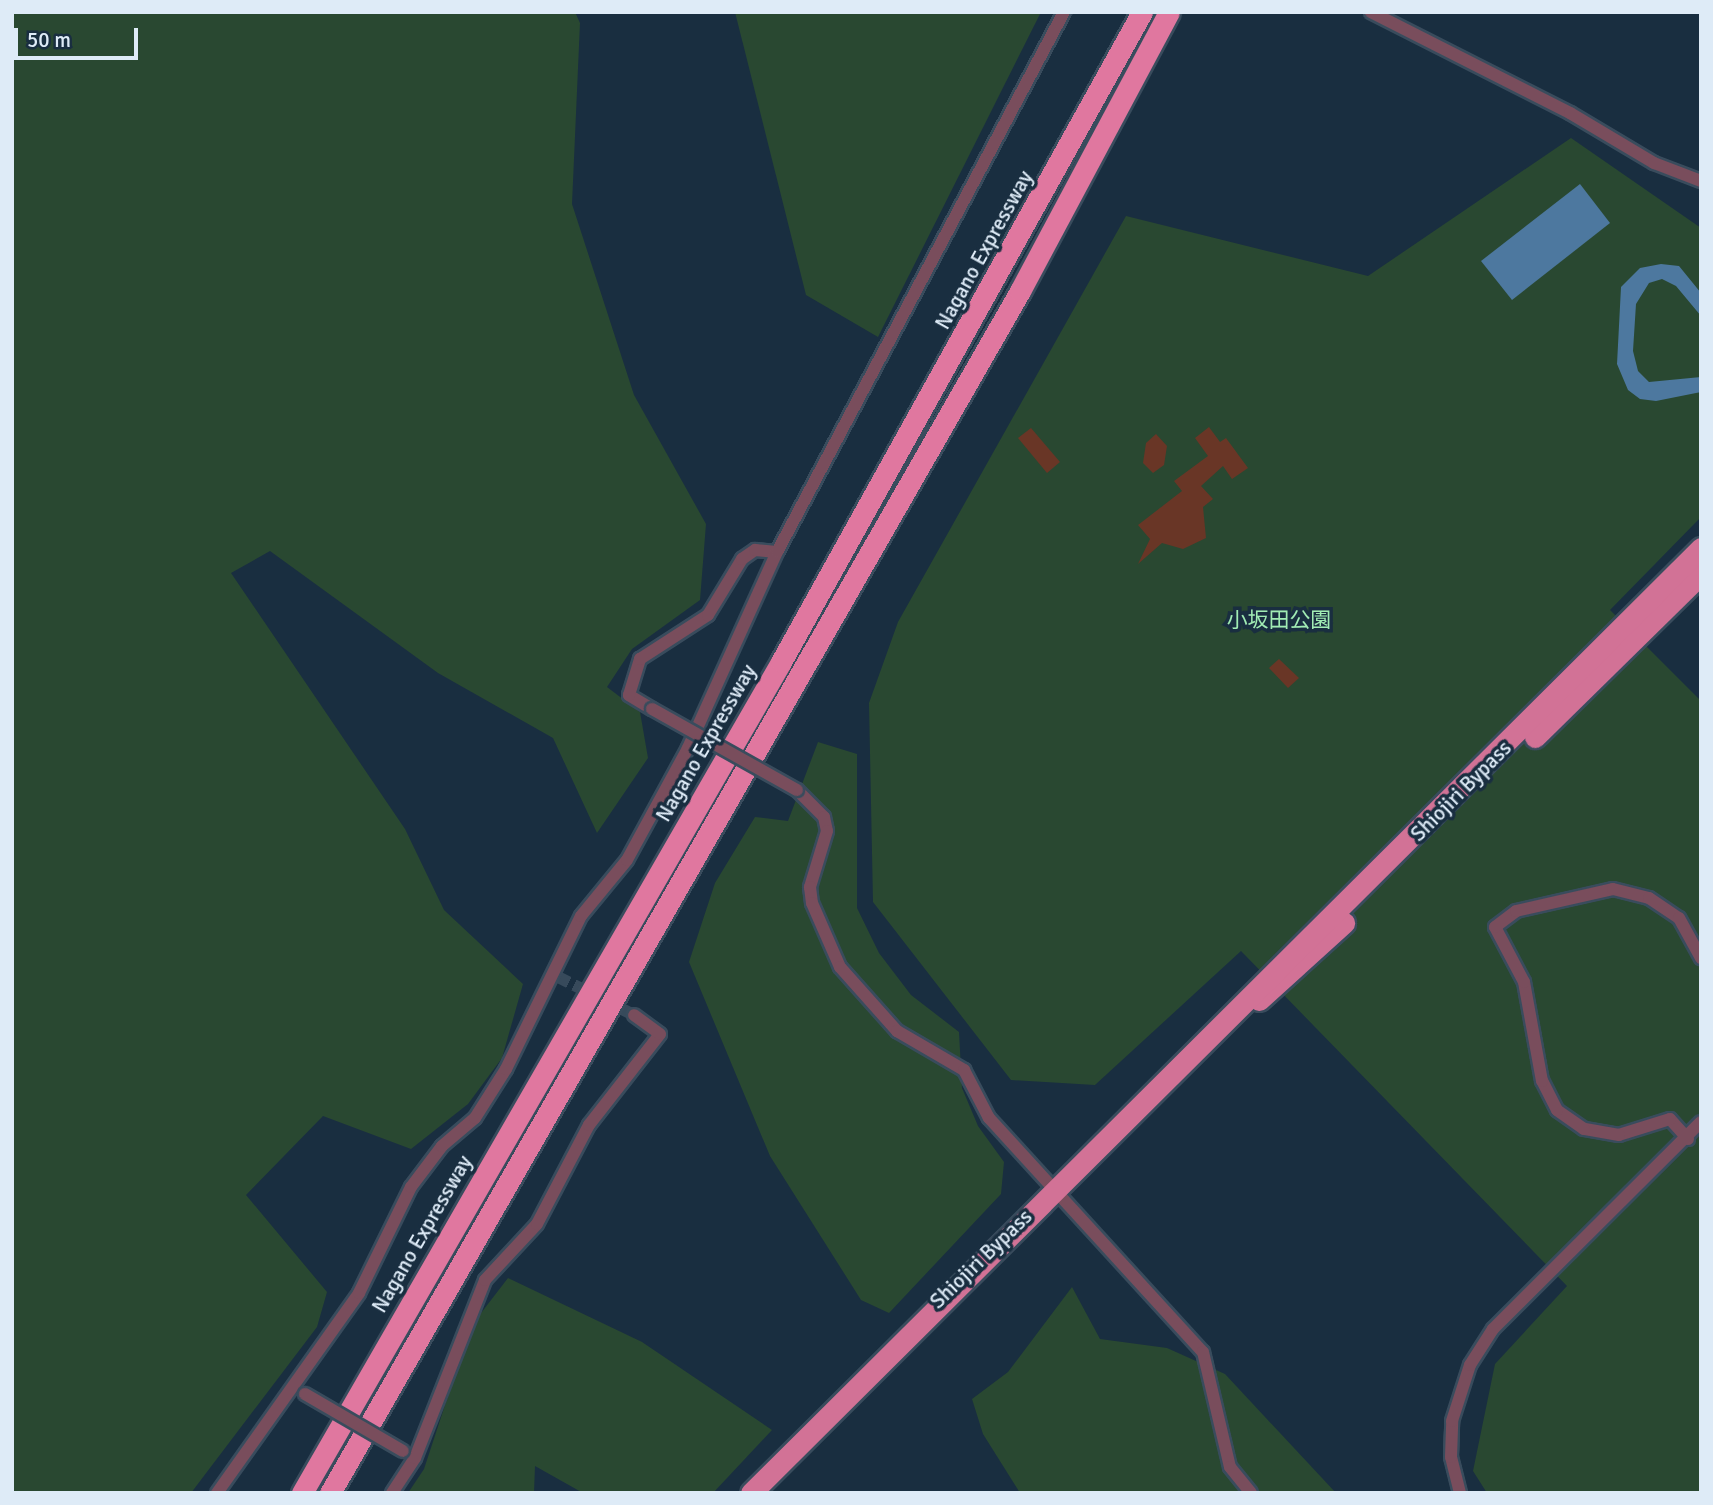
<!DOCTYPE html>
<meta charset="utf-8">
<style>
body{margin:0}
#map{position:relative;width:1713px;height:1505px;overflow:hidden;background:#192e40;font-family:Signika,"Noto Sans JP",sans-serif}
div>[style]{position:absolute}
.green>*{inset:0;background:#294831}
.water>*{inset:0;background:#4d789f}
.building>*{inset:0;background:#693626}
.minor-tunnel>*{height:12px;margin-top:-6px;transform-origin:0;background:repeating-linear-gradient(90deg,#374a5b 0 12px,transparent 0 18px)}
.roads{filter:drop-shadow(2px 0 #394c5d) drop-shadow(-2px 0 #394c5d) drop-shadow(0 2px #394c5d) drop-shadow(0 -2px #394c5d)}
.minor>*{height:12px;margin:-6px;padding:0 6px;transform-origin:6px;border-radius:6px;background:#794d5c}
.trunk>*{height:21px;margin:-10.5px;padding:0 10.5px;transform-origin:10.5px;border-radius:10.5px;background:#d27296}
.motorway>*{height:21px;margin:-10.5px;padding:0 10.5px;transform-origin:10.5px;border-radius:10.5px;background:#e0779f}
.bridges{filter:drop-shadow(2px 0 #394c5d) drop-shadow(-2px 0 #394c5d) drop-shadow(0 2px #394c5d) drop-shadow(0 -2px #394c5d)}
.minor-bridge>*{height:12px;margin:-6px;padding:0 6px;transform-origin:6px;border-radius:6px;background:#794d5c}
span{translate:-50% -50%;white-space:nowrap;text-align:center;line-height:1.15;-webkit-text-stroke:7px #192e40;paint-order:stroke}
.street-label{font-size:21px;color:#deebf7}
.park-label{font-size:21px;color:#a1ecb4}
.frame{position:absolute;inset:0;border:14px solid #deebf7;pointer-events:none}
.scale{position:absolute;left:14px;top:28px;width:124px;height:32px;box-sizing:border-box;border:4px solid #deebf7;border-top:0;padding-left:9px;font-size:21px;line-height:24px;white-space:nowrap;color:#deebf7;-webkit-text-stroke:5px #192e40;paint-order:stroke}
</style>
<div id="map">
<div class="green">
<i style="clip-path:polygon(12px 12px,575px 12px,580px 23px,572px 204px,634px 395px,706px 524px,700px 600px,632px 649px,607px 687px,640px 712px,648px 758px,597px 833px,553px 738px,438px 673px,270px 551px,231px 573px,405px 829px,444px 910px,523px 984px,502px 1058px,468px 1104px,411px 1149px,323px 1116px,246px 1195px,327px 1292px,317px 1327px,191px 1493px,12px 1493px)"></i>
<i style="clip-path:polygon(735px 12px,1041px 12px,878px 337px,806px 295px)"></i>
<i style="clip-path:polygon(1571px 138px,1701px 228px,1701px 517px,1610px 610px,1701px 701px,1701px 1493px,1487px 1493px,1473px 1471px,1495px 1364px,1567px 1286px,1241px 951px,1095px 1085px,1011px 1080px,873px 902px,869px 703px,898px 622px,1126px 216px,1368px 276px)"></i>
<i style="clip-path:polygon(818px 742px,857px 754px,857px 908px,879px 953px,911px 995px,959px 1032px,962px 1088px,978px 1126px,1004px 1162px,1001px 1194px,889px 1313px,861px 1300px,770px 1156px,689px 962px,715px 883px,755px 817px,788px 821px)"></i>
<i style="clip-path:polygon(508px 1278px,642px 1342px,772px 1430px,713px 1493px,583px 1493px,535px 1466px,534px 1493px,408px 1493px,424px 1469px,471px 1326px)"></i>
<i style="clip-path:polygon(1072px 1287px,1100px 1339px,1167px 1348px,1225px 1374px,1336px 1493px,1020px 1493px,983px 1434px,972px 1399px,1008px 1372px)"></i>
</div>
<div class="water">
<i style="clip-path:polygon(1580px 184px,1610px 223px,1512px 300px,1481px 261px)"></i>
<i style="clip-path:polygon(1661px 264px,1679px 266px,1701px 293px,1701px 316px,1676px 286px,1662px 279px,1649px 283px,1636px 304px,1633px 351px,1638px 371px,1649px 382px,1701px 377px,1701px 392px,1656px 401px,1640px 399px,1628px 390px,1617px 364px,1621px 287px,1640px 268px)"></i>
</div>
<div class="building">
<i style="clip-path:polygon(1209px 427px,1220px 442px,1226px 438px,1248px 468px,1232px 479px,1223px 466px,1201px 486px,1213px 499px,1203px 507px,1206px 538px,1183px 549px,1162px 543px,1138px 564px,1150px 539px,1138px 525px,1182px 491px,1174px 481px,1208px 456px,1195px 438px)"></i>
<i style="clip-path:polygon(1031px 428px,1060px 462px,1047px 473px,1018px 438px)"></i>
<i style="clip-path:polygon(1156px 434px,1167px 446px,1164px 465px,1153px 473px,1143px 463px,1146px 443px)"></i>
<i style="clip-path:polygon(1279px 659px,1299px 678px,1288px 688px,1269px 668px)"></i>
</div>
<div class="minor-tunnel">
<i style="left:558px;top:977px;width:85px;rotate:26.6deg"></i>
</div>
<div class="roads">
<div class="minor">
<i style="left:1371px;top:12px;width:223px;rotate:26.9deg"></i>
<i style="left:1570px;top:113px;width:98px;rotate:30.8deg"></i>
<i style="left:1654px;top:163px;width:50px;rotate:21deg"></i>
<i style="left:652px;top:709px;width:27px;rotate:-149deg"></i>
<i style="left:629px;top:695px;width:38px;rotate:-73deg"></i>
<i style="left:640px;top:659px;width:81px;rotate:-32.9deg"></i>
<i style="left:708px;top:615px;width:66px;rotate:-58.7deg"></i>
<i style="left:742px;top:559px;width:16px;rotate:-35deg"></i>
<i style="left:755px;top:550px;width:22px;rotate:5deg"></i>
<i style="left:797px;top:790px;width:38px;rotate:45deg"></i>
<i style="left:824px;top:817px;width:14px;rotate:78deg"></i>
<i style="left:827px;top:831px;width:59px;rotate:106.9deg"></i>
<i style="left:810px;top:887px;width:16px;rotate:83deg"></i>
<i style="left:812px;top:903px;width:70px;rotate:66.4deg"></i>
<i style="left:840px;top:967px;width:86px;rotate:48.3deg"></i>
<i style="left:897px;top:1031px;width:78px;rotate:30.2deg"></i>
<i style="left:964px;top:1070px;width:54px;rotate:62.5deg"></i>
<i style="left:989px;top:1118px;width:317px;rotate:47.6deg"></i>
<i style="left:1203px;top:1352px;width:118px;rotate:76.8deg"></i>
<i style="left:1230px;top:1467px;width:33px;rotate:51deg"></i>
<i style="left:1688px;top:1139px;width:27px;rotate:-132deg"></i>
<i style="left:1670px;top:1119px;width:53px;rotate:162.6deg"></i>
<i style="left:1619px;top:1135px;width:36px;rotate:-170deg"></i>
<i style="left:1584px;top:1129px;width:33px;rotate:-145deg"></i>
<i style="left:1557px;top:1110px;width:33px;rotate:-117deg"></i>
<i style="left:1542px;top:1081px;width:101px;rotate:-100.3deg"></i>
<i style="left:1524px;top:982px;width:62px;rotate:-117.8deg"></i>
<i style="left:1495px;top:927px;width:26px;rotate:-37deg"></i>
<i style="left:1516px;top:911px;width:99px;rotate:-12.8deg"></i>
<i style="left:1613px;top:889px;width:37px;rotate:14deg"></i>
<i style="left:1649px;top:898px;width:36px;rotate:34deg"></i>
<i style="left:1679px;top:918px;width:46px;rotate:61.2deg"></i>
<i style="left:217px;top:1493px;width:245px;rotate:-54.6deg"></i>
<i style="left:359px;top:1293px;width:118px;rotate:-63.9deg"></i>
<i style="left:411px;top:1187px;width:51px;rotate:-52.9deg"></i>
<i style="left:442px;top:1146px;width:43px;rotate:-40.3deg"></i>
<i style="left:475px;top:1118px;width:58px;rotate:-57.7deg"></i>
<i style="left:506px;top:1069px;width:170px;rotate:-63.9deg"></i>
<i style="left:581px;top:916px;width:72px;rotate:-50.6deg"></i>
<i style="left:627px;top:860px;width:128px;rotate:-61.4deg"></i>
<i style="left:688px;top:748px;width:215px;rotate:-65.6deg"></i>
<i style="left:777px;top:552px;width:612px;rotate:-62.01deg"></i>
<i style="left:392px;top:1493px;width:42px;rotate:-56.7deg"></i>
<i style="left:415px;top:1458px;width:191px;rotate:-68.5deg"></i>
<i style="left:485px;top:1280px;width:76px;rotate:-47.1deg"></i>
<i style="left:537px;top:1224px;width:112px;rotate:-62.3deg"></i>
<i style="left:589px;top:1125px;width:115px;rotate:-52deg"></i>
<i style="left:660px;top:1034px;width:32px;rotate:-144deg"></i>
<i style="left:1460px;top:1493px;width:37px;rotate:-104deg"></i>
<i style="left:1451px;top:1457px;width:36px;rotate:-88deg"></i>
<i style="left:1452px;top:1421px;width:59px;rotate:-72.2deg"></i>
<i style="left:1470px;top:1365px;width:43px;rotate:-57.4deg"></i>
<i style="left:1493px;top:1329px;width:293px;rotate:-44.9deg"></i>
</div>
<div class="trunk">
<i style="left:1535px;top:737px;width:233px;rotate:-44.5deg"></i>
<i style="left:1259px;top:1000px;width:115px;rotate:-42.2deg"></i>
<i style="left:751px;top:1493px;width:1340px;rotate:-44.85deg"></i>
</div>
<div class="motorway">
<i style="left:302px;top:1493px;width:959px;rotate:-60.04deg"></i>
<i style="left:781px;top:662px;width:744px;rotate:-60.95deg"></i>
<i style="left:330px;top:1493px;width:1386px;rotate:-60.14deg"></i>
<i style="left:1020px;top:291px;width:316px;rotate:-61.9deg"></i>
</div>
</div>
<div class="bridges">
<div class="minor-bridge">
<i style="left:652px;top:709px;width:166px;rotate:29.2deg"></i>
<i style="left:305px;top:1394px;width:113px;rotate:30.2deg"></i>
</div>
</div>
<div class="street-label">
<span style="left:984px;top:250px;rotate:-61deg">Nagano Expressway</span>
<span style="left:706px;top:743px;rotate:-60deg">Nagano Expressway</span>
<span style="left:1461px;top:791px;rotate:-45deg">Shiojiri Bypass</span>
<span style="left:422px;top:1234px;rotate:-60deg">Nagano Expressway</span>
<span style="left:981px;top:1259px;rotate:-44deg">Shiojiri Bypass</span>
</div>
<div class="park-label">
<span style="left:1279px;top:620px">小坂田公園</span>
</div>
<div class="frame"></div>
<div class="scale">50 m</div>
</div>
